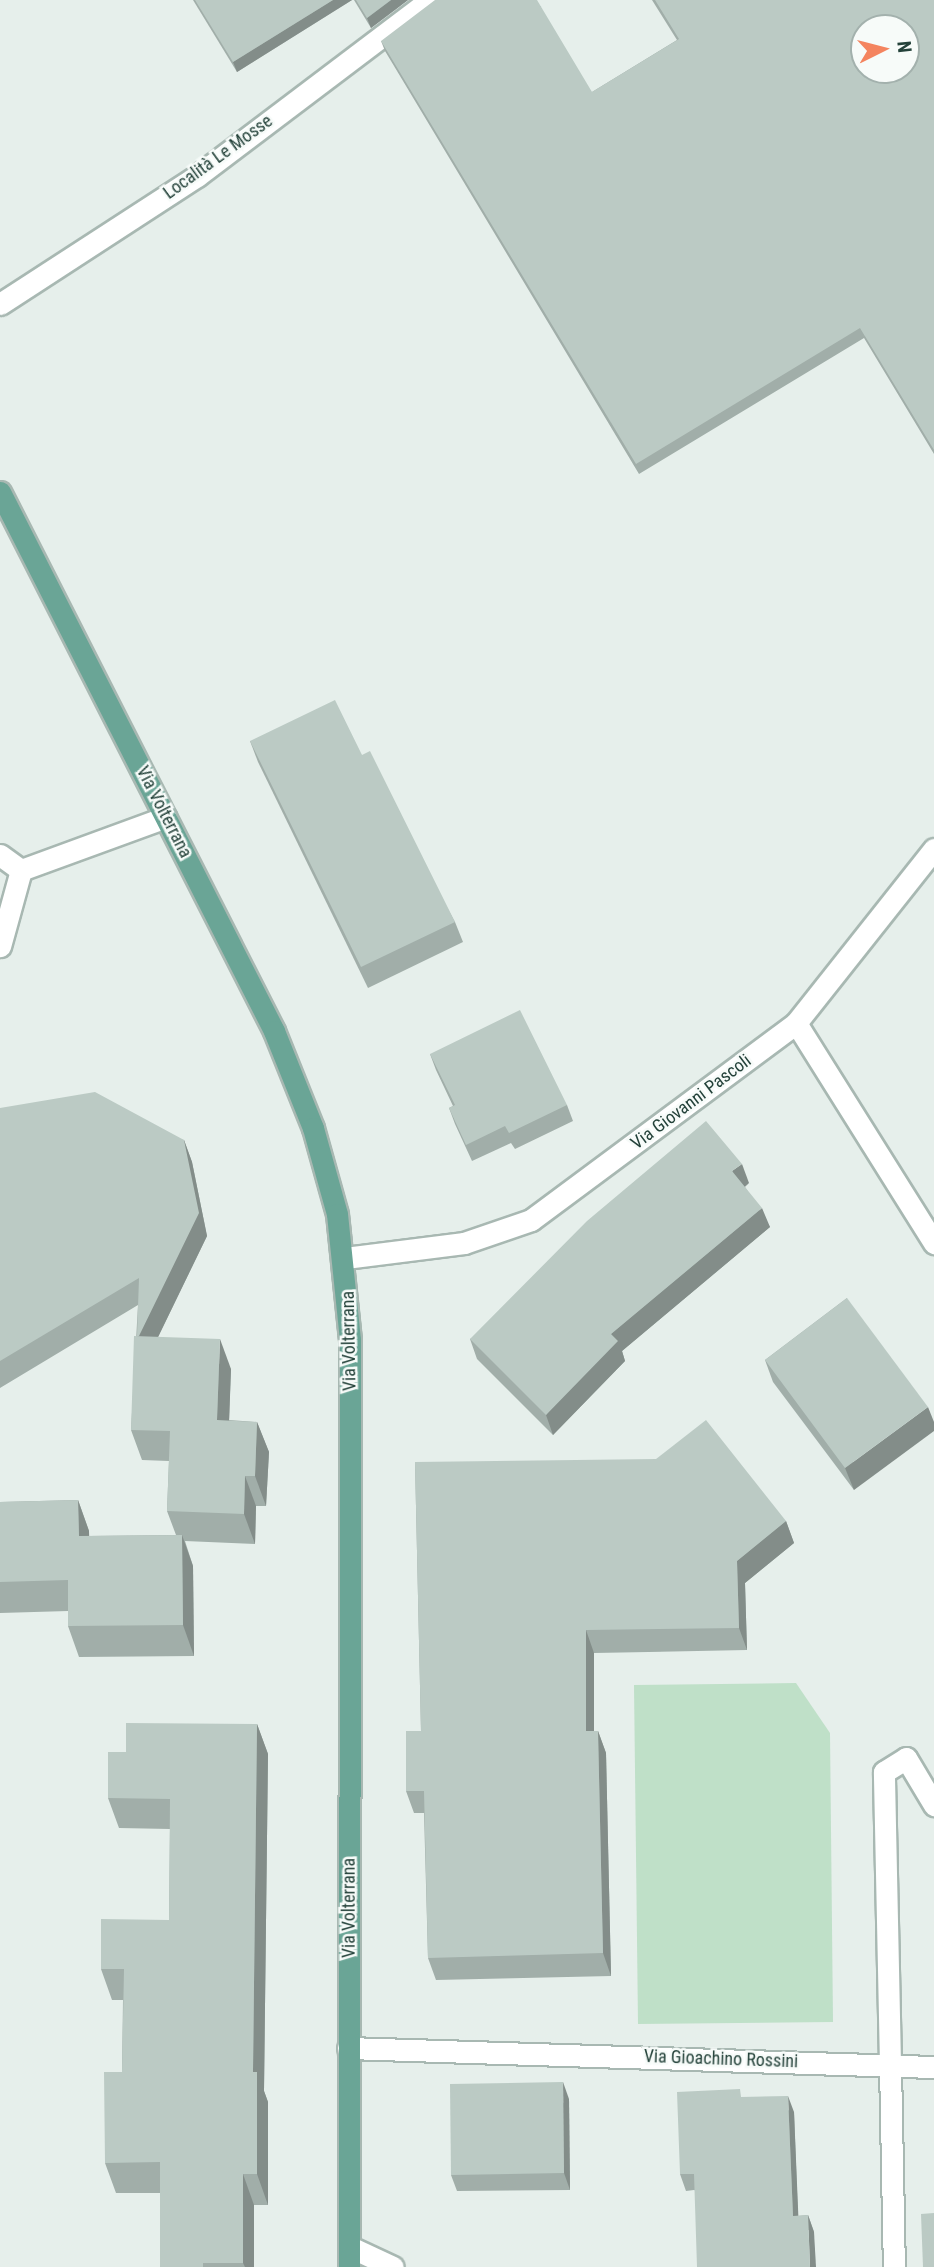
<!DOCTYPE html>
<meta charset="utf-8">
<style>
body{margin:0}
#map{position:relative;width:934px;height:2267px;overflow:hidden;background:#e6efeb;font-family:"Roboto Condensed",sans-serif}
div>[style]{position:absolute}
.green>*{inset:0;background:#bfe0c8}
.roads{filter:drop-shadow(2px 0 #a8b8b2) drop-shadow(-2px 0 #a8b8b2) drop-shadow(0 2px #a8b8b2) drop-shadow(0 -2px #a8b8b2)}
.service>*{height:21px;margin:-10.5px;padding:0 10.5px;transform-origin:10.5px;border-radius:10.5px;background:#fff}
.minor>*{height:21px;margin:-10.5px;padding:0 10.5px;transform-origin:10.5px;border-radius:10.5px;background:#fff}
.primary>*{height:21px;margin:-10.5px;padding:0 10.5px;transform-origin:10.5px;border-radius:10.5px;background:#6aa596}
.wall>*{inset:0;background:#a1aea9}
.shaded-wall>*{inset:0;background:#838d89}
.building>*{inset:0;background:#bbcac4}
span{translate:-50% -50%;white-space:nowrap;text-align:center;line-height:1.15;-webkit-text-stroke:5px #f7fbf9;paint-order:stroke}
.street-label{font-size:18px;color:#24423a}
.north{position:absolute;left:850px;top:14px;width:70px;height:70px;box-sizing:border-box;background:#f7fbf9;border:2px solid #a3b1ad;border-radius:50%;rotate:84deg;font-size:19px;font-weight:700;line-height:28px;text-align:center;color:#24423a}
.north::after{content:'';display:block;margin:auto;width:24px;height:32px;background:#f4845f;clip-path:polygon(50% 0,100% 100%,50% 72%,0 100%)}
</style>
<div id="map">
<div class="green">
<i style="clip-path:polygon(796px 1683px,830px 1733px,833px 2022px,638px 2024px,634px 1685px)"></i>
</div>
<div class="roads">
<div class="service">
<i style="left:0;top:304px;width:235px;rotate:-33deg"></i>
<i style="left:197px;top:176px;width:292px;rotate:-37.1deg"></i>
<i style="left:0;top:855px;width:26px;rotate:36deg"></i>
<i style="left:21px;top:870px;width:79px;rotate:105.4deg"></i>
<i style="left:21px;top:870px;width:154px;rotate:-20.1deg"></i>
<i style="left:796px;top:1023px;width:222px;rotate:-51.6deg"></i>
<i style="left:890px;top:2064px;width:292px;rotate:-91.2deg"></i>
<i style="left:884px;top:1772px;width:26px;rotate:-32deg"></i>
<i style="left:906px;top:1758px;width:55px;rotate:59.2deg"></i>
<i style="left:350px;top:2247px;width:47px;rotate:24.9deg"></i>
</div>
<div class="minor">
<i style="left:345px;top:1258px;width:120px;rotate:-7.2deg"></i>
<i style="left:464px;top:1243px;width:71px;rotate:-18.9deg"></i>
<i style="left:531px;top:1220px;width:330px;rotate:-36.6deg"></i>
<i style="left:796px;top:1023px;width:260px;rotate:57.9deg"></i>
<i style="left:348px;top:2048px;width:586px;rotate:1.86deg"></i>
<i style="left:890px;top:2064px;width:203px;rotate:88.9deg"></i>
</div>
<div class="primary">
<i style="left:0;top:492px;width:605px;rotate:63.05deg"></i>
<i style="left:274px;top:1031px;width:105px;rotate:68.1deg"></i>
<i style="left:313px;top:1128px;width:89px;rotate:74.4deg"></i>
<i style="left:337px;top:1214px;width:127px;rotate:84.1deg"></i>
<i style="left:350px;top:1340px;width:927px;rotate:90.06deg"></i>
</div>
</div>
<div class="wall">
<i style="clip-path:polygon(193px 0,352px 0,237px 72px)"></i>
<i style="clip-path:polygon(354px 0,408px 0,371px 28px)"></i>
<i style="clip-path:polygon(652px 0,934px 0,934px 454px,864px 338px,639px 474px,385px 51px,381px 41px,592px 92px,677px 40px)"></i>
<i style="clip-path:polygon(250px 741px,362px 755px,455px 922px,463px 942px,368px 988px,258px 762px)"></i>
<i style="clip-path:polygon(430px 1054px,567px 1105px,573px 1121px,515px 1149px,511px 1143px,472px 1161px,455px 1124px,449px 1108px,453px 1106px,436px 1070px)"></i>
<i style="clip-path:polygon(0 1108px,184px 1140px,192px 1162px,207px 1236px,158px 1337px,231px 1369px,229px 1420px,257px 1422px,269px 1452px,266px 1506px,256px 1506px,255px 1544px,185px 1541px,193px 1566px,194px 1656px,79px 1657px,68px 1626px,68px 1611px,0 1613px,0 1502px,78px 1500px,89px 1531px,89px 1536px,176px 1535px,167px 1511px,169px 1461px,142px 1460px,131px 1430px,138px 1305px,0 1388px)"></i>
<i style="clip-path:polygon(749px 1183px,745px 1187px,770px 1227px,622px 1351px,625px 1361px,553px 1435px,477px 1359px,470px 1339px)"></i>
<i style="clip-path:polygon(847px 1298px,854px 1490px,773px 1382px,765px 1360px)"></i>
<i style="clip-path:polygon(415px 1462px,786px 1521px,794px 1543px,745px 1583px,747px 1650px,594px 1653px,594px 1731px,598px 1731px,606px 1753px,611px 1976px,436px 1980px,428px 1958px,424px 1813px,414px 1813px,406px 1791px,421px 1731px)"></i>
<i style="clip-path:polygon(257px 1724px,268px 1754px,264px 2091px,268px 2102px,268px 2205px,254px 2205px,254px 2267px,160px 2267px,160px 2193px,116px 2193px,105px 2163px,122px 2072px,123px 2000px,112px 2000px,101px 1969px,169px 1920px,170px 1829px,119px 1828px,108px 1798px,126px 1752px)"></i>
<i style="clip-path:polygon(743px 2097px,794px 2112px,798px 2216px,808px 2215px,814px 2232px,694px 2190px,686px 2191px,680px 2174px)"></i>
<i style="clip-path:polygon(569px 2099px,570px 2190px,457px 2191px,451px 2175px)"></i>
</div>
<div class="shaded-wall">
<i style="clip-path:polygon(333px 0,352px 0,237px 72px,233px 62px)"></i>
<i style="clip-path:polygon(391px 0,408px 0,371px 28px,367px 18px)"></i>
<i style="clip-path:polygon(184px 1140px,192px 1162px,207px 1236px,145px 1364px,137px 1341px)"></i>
<i style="clip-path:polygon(742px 1164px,749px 1183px,739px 1191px,732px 1171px)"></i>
<i style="clip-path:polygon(762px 1208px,770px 1227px,622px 1351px,625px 1361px,553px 1435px,546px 1415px,611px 1334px)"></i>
<i style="clip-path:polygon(220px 1339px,231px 1369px,228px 1450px,217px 1420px)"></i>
<i style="clip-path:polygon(928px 1407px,934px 1422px,934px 1431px,854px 1490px,845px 1468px)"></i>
<i style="clip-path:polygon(257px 1422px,269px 1452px,266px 1506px,255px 1476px)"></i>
<i style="clip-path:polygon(245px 1476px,256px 1506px,255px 1544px,244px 1514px)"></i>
<i style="clip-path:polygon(78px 1500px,89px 1531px,90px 1567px,79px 1536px)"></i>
<i style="clip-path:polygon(786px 1521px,794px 1543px,745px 1583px,747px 1650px,739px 1628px,737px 1561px)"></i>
<i style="clip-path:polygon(182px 1535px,193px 1566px,194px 1656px,183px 1625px)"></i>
<i style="clip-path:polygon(586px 1630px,594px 1653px,594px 1753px,586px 1731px)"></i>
<i style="clip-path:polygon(257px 1724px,268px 1754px,264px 2091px,268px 2102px,268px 2205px,257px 2174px,253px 2072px)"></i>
<i style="clip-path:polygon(598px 1731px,606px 1753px,611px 1976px,603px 1953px)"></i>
<i style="clip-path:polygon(563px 2082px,569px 2099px,570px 2190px,564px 2173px)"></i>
<i style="clip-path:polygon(788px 2096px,794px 2112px,799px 2232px,793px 2216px)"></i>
<i style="clip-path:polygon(243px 2174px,254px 2205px,254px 2267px,245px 2267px,243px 2263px)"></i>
<i style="clip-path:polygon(808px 2215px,814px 2232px,816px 2267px,810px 2267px)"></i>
</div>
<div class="building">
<i style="clip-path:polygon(195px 0,333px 0,233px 62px)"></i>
<i style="clip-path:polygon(356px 0,391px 0,367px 18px)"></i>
<i style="clip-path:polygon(evenodd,435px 0,537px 0,592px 92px,679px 39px,655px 0,934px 0,934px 450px,860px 328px,636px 464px,381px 41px,435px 0,864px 28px,906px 28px,906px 70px,864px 70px,864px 28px)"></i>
<i style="clip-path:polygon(335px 700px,362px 755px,370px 751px,455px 922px,361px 967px,250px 741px)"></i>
<i style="clip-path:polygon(520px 1010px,567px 1105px,509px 1133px,505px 1126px,466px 1145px,449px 1108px,455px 1105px,430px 1054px)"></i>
<i style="clip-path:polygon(95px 1092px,184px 1140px,199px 1213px,139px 1336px,137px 1336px,139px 1278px,0 1361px,0 1108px)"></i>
<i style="clip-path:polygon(706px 1121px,742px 1164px,732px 1171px,762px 1208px,611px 1334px,618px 1341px,546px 1415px,470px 1339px,587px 1221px)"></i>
<i style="clip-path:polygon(847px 1298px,928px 1407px,845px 1468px,765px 1360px)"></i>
<i style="clip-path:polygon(134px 1336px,220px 1339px,217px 1420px,257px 1422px,255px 1476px,245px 1476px,244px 1514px,167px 1511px,170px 1431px,131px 1430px)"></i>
<i style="clip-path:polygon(706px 1420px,786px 1521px,737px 1561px,739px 1628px,586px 1630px,586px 1731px,598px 1731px,603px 1953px,428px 1958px,424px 1791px,406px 1791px,406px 1731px,421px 1731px,415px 1462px,656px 1459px)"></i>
<i style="clip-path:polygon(78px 1500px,79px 1536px,182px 1535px,183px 1625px,68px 1626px,68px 1580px,0 1582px,0 1502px)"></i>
<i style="clip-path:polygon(126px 1723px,257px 1724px,253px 2072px,257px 2072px,257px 2174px,243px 2174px,243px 2263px,203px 2263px,203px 2267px,160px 2267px,160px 2162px,105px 2163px,104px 2072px,122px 2072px,124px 1969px,101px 1969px,101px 1919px,169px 1920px,170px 1799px,108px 1798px,108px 1752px,126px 1752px)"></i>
<i style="clip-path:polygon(563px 2082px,564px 2173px,451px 2175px,450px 2084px)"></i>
<i style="clip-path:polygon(740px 2089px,741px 2097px,788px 2096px,793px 2216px,808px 2215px,810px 2267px,697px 2267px,694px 2174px,680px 2174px,677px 2092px)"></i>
<i style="clip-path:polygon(934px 2213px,934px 2267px,923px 2267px,921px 2214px)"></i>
</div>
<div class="street-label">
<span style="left:218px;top:157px;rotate:-36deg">Località Le Mosse</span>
<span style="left:164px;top:812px;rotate:63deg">Via Volterrana</span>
<span style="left:691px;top:1102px;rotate:-37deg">Via Giovanni Pascoli</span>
<span style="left:349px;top:1341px;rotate:-91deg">Via Volterrana</span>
<span style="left:349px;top:1908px;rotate:-90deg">Via Volterrana</span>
<span style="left:721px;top:2059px;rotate:2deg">Via Gioachino Rossini</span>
</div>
<div class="north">N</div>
</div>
